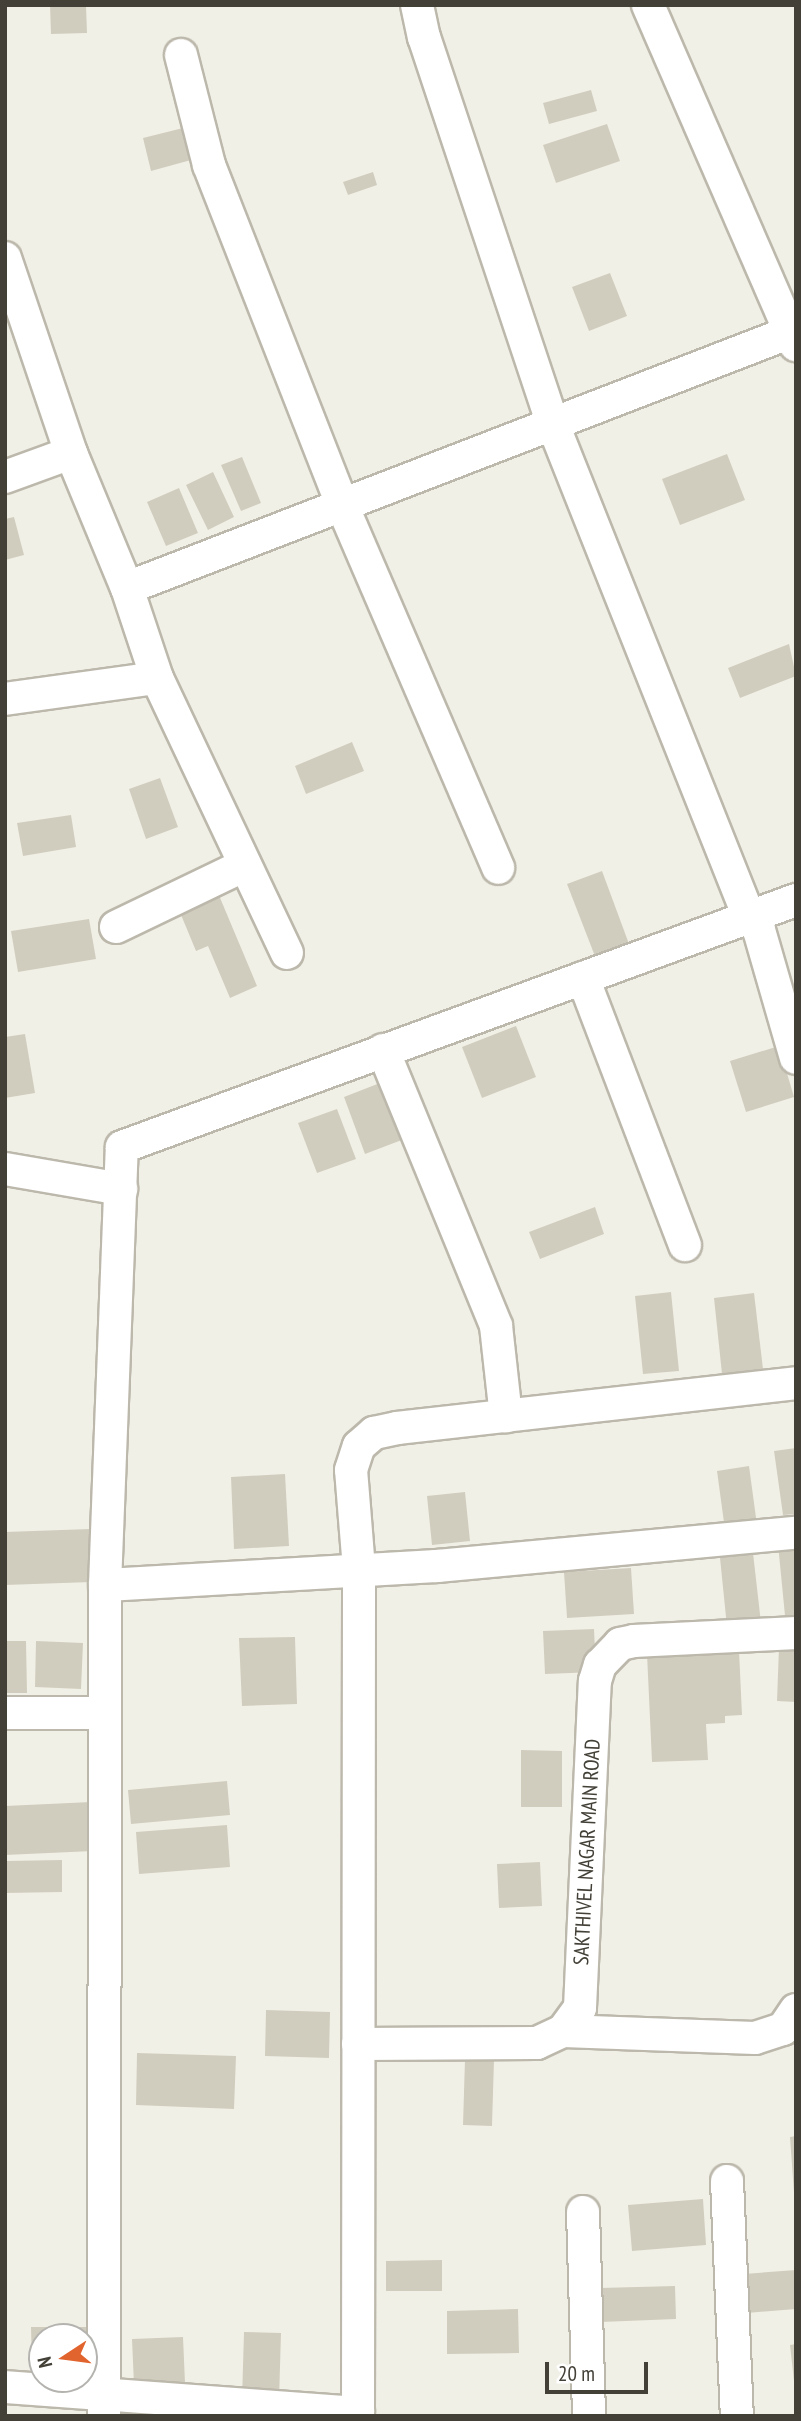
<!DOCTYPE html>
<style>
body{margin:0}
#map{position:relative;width:801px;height:2421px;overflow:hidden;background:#f1f0e7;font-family:"PT Sans Narrow",sans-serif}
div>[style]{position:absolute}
.building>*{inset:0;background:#d1cdbe}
.roads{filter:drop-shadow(2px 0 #bcb8ab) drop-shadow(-2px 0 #bcb8ab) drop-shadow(0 2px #bcb8ab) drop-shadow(0 -2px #bcb8ab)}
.street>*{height:32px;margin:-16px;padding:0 16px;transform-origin:16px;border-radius:16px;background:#fff}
span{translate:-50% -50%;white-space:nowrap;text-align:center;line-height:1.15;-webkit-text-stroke:6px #fff;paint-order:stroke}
.street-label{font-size:21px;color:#434037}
.frame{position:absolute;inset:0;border:7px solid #434037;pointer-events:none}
.north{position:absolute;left:28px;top:2323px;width:70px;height:70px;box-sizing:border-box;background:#fff;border:2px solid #b4b3af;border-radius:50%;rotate:257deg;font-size:19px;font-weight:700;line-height:28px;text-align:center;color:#434037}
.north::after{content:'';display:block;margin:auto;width:24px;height:32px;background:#e1642e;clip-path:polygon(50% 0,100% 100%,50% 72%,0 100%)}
.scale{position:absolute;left:545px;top:2362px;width:103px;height:32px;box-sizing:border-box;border:4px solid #434037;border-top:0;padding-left:9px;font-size:21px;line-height:24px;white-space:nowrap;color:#434037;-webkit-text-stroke:5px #fff;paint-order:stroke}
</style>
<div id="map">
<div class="building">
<i style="clip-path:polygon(50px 5px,86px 5px,87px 33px,51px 34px)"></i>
<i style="clip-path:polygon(591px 90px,597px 111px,549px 124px,543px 103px)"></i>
<i style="clip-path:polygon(607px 124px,620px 161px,556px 183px,543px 145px)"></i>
<i style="clip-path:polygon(183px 128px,191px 160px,151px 171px,143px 138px)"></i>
<i style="clip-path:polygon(373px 172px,377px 185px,348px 195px,343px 182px)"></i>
<i style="clip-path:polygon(610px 273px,627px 316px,589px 331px,572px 287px)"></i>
<i style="clip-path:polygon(727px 454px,745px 500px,680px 525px,662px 479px)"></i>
<i style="clip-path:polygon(242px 457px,261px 503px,241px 511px,221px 465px)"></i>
<i style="clip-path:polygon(213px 472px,234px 517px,208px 530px,186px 485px)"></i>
<i style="clip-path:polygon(179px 488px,198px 533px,166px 546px,147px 502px)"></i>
<i style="clip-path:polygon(14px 517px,24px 555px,5px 560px,5px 519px)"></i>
<i style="clip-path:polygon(789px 644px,796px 676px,740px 698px,728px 668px)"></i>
<i style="clip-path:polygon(352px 742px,364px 771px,306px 794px,295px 766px)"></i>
<i style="clip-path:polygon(160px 778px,178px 827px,146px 839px,129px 789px)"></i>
<i style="clip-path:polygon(71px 815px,76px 847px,23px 856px,17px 823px)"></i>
<i style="clip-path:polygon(602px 871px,632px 952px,598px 964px,567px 884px)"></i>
<i style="clip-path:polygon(218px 893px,257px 986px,230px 998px,208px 946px,196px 951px,179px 910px)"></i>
<i style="clip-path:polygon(89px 919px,96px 959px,18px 972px,11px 931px)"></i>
<i style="clip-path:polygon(516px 1026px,536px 1077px,482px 1098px,462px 1047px)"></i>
<i style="clip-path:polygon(25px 1034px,35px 1093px,5px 1098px,5px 1037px)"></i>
<i style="clip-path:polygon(779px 1046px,794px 1097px,746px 1112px,730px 1061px)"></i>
<i style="clip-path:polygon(385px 1081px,407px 1138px,365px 1154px,344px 1097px)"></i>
<i style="clip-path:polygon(337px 1109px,356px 1159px,317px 1173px,298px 1123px)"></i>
<i style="clip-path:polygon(595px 1207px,604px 1234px,540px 1259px,529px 1232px)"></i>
<i style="clip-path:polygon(671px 1292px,679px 1371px,643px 1374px,635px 1296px)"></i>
<i style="clip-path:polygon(754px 1293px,763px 1369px,722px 1374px,714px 1298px)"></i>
<i style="clip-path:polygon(796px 1448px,796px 1514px,783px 1515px,774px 1451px)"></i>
<i style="clip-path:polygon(749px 1466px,757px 1525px,725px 1530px,717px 1471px)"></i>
<i style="clip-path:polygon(285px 1474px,289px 1546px,234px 1549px,231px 1477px)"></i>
<i style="clip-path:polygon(465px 1492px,470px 1541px,432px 1545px,427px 1496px)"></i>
<i style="clip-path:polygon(90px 1529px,92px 1582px,5px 1585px,5px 1532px)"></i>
<i style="clip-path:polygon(796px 1542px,796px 1625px,786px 1626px,778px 1544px)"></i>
<i style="clip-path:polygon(752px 1544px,761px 1623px,727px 1627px,719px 1548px)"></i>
<i style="clip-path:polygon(631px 1568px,634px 1614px,567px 1618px,564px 1572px)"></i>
<i style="clip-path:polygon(594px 1629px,596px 1672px,545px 1674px,543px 1631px)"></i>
<i style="clip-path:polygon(295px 1637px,297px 1704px,242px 1706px,239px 1638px)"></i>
<i style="clip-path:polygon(5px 1641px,26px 1641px,27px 1693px,5px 1693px)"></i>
<i style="clip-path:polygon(36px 1641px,83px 1643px,81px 1689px,35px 1687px)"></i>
<i style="clip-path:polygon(779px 1647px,796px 1647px,796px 1702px,777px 1701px)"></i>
<i style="clip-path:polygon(739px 1650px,742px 1715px,725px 1716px,725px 1723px,706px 1724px,708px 1760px,652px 1762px,647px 1654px)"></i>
<i style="clip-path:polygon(521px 1750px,562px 1751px,562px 1807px,521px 1807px)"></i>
<i style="clip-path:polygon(227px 1781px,230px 1815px,131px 1824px,128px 1790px)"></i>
<i style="clip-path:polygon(91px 1802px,93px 1851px,5px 1855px,5px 1806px)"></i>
<i style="clip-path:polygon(227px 1825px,230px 1867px,139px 1874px,136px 1832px)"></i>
<i style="clip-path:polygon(62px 1860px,62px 1892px,5px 1893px,5px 1861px)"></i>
<i style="clip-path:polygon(540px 1862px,542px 1906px,499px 1908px,497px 1864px)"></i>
<i style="clip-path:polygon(266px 2010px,330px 2012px,329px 2058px,265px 2056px)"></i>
<i style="clip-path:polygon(137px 2053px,236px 2056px,234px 2109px,136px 2105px)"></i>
<i style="clip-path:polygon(465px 2059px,494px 2060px,492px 2126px,463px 2125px)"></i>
<i style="clip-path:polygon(796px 2136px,796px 2193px,794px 2193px,790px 2137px)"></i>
<i style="clip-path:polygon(703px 2199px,706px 2245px,632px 2251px,628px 2205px)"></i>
<i style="clip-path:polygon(442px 2260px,442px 2291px,386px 2291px,386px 2261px)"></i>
<i style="clip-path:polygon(796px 2270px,796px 2309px,747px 2313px,744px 2274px)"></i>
<i style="clip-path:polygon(675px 2286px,676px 2319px,601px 2322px,600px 2288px)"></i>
<i style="clip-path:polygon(518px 2309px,519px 2353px,447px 2354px,447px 2311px)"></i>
<i style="clip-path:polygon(31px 2327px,88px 2327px,89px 2369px,84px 2369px,84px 2337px,42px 2337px,42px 2369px,32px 2369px)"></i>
<i style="clip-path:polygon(244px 2332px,281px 2333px,279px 2400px,242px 2399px)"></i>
<i style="clip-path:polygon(183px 2337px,185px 2383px,134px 2385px,132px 2339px)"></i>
<i style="clip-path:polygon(796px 2344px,796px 2381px,794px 2381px,790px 2345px)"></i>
</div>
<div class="roads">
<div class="street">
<i style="left:417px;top:5px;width:33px;rotate:78deg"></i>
<i style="left:424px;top:37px;width:406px;rotate:71.6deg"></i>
<i style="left:552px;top:422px;width:533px;rotate:68.3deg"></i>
<i style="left:749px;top:917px;width:16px;rotate:52deg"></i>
<i style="left:759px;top:930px;width:133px;rotate:73.9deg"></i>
<i style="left:648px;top:5px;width:371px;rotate:66.5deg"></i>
<i style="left:181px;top:55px;width:114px;rotate:75.7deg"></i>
<i style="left:209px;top:165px;width:365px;rotate:68.6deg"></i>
<i style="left:342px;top:505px;width:395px;rotate:66.7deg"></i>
<i style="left:5px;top:258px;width:206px;rotate:71.3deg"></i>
<i style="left:71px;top:453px;width:146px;rotate:67.5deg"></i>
<i style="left:127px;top:588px;width:95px;rotate:71.6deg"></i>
<i style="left:157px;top:678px;width:304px;rotate:64.7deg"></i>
<i style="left:5px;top:477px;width:70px;rotate:-20deg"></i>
<i style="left:127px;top:588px;width:717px;rotate:-21.09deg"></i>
<i style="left:5px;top:699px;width:153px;rotate:-7.9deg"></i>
<i style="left:116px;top:927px;width:143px;rotate:-25.7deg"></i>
<i style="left:583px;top:978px;width:286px;rotate:69.1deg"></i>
<i style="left:383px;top:1050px;width:298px;rotate:67.7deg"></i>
<i style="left:496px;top:1326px;width:91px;rotate:83.7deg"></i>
<i style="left:5px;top:1169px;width:118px;rotate:9.8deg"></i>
<i style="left:105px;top:1585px;width:333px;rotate:-3.3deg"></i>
<i style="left:437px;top:1566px;width:361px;rotate:-5.3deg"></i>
<i style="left:5px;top:1713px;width:100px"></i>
<i style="left:563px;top:2031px;width:192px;rotate:2.1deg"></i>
<i style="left:755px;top:2038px;width:29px;rotate:-18deg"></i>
<i style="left:783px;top:2029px;width:23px;rotate:-56deg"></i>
<i style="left:358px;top:2044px;width:179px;rotate:-0.3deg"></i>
<i style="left:537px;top:2043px;width:29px;rotate:-25deg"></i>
<i style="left:563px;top:2031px;width:29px;rotate:-54deg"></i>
<i style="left:580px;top:2008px;width:327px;rotate:-87.4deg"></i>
<i style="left:595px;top:1681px;width:17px;rotate:-73deg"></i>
<i style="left:600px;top:1665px;width:29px;rotate:-46deg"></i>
<i style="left:620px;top:1644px;width:14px;rotate:-12deg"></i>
<i style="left:634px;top:1641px;width:162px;rotate:-2.8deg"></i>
<i style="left:727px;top:2181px;width:235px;rotate:87.6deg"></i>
<i style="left:583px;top:2212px;width:204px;rotate:88.3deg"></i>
<i style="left:5px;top:2387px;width:354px;rotate:4.2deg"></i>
<i style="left:104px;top:2416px;width:831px;rotate:-89.93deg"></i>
<i style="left:105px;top:1585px;width:438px;rotate:-87.8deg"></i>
<i style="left:122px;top:1147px;width:718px;rotate:-20.13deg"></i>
<i style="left:358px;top:2416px;width:847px;rotate:-89.93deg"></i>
<i style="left:359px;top:1569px;width:99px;rotate:-94.6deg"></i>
<i style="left:351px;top:1470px;width:25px;rotate:-72deg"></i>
<i style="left:359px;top:1446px;width:20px;rotate:-41deg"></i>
<i style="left:374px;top:1433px;width:24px;rotate:-12deg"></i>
<i style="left:397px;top:1428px;width:402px;rotate:-6.4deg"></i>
</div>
</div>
<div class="street-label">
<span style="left:587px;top:1852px;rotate:-87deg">SAKTHIVEL NAGAR MAIN ROAD</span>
</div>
<div class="frame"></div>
<div class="north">N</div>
<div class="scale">20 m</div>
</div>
